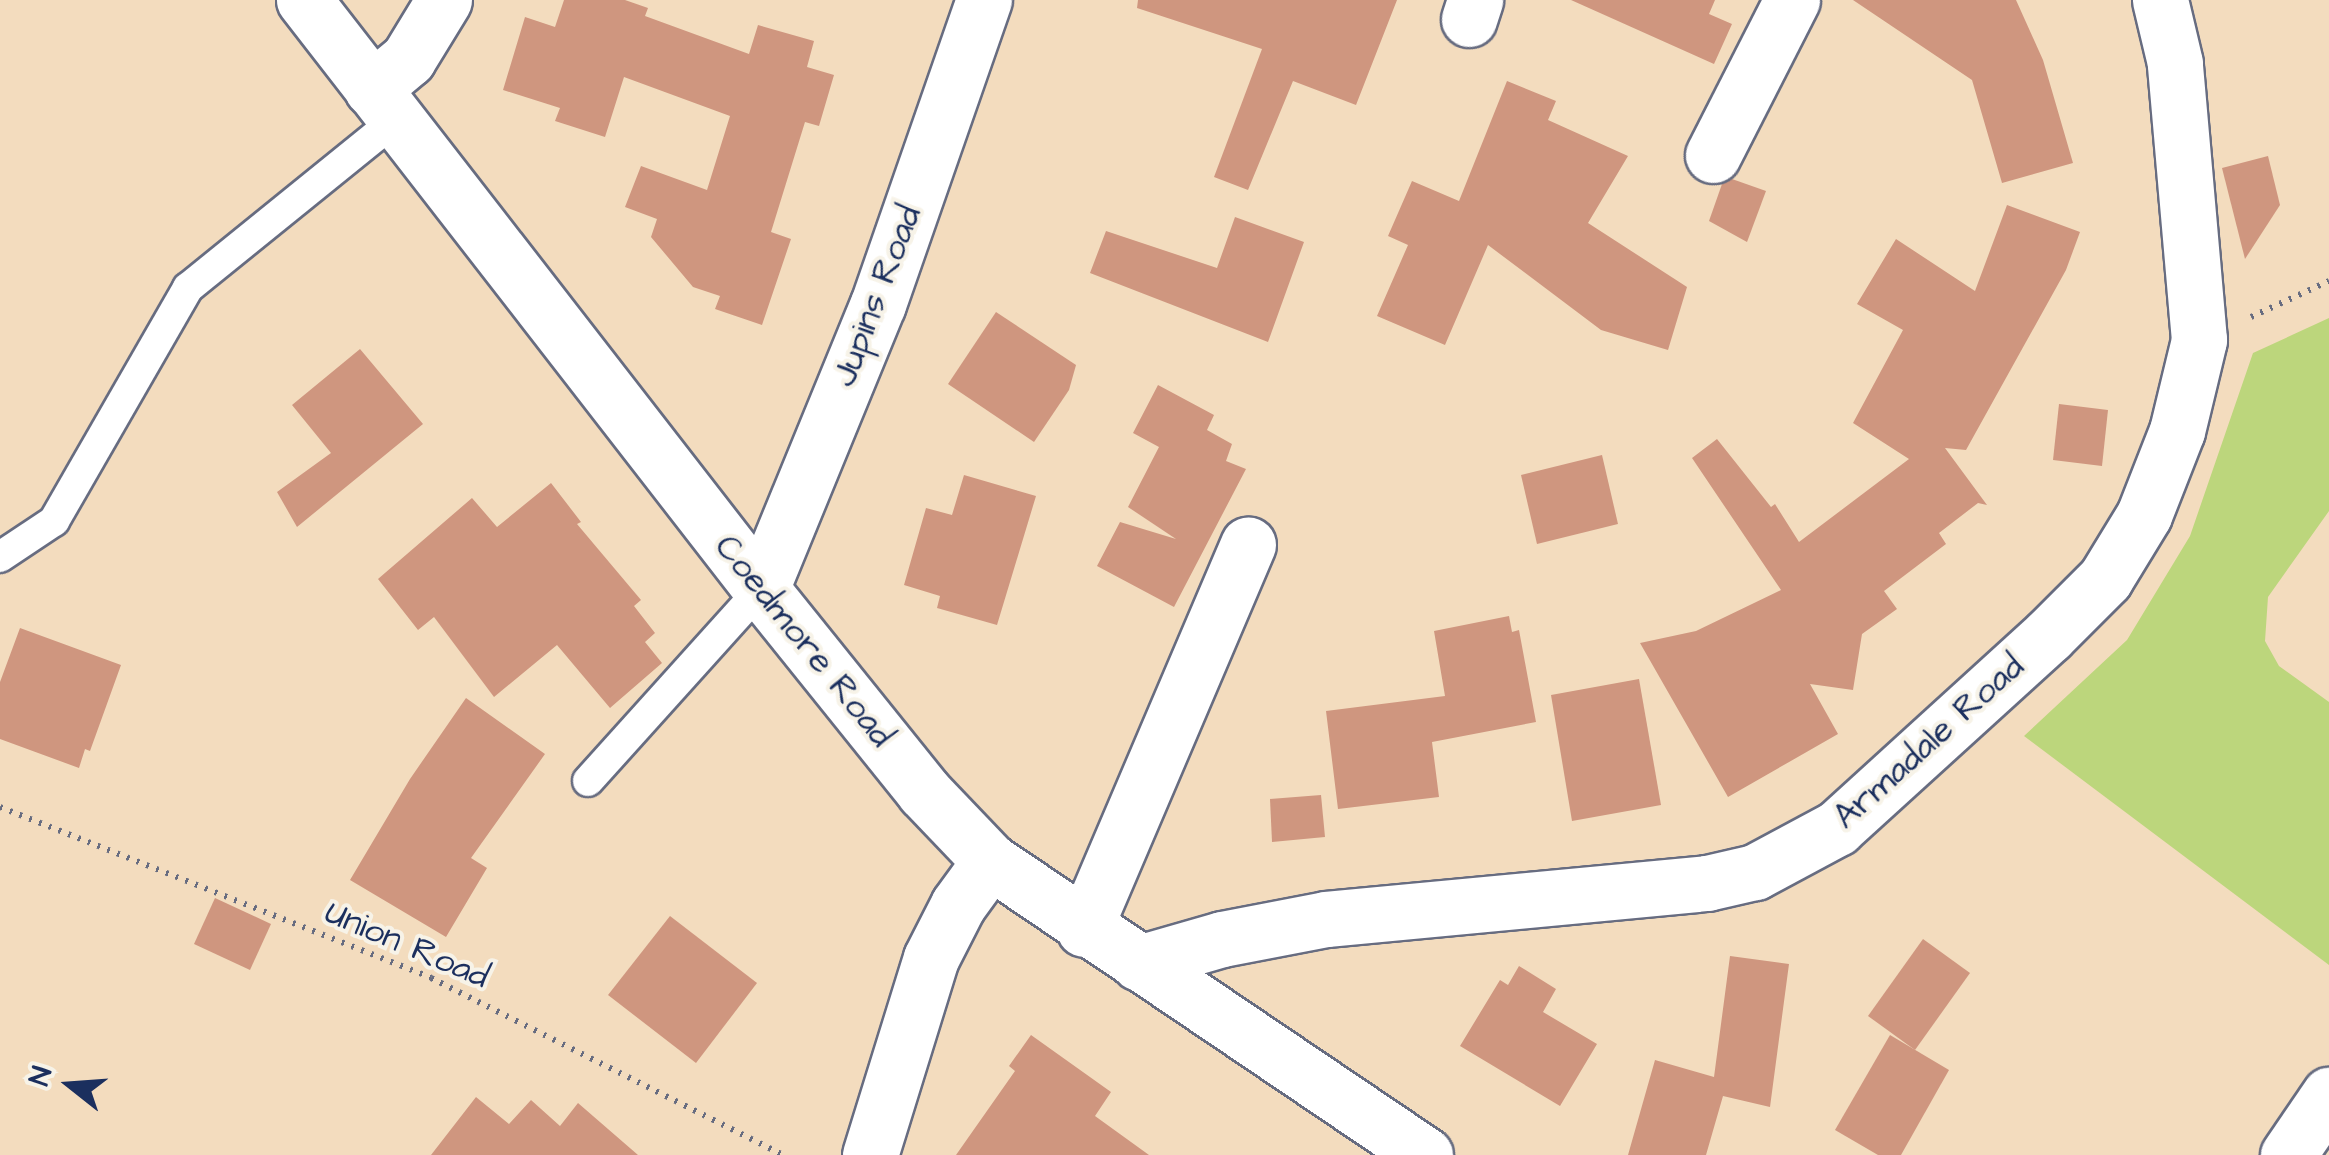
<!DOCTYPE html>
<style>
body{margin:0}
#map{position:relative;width:2329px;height:1155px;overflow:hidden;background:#f3dcbe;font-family:"Architects Daughter",sans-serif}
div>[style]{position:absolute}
.green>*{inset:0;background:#bcd67c}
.building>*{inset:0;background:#cf967f}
.path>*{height:6px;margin-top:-3px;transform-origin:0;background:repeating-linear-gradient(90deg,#676c80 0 2.5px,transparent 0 10.5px)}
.roads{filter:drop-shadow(2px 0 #676c80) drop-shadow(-2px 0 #676c80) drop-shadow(0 2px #676c80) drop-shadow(0 -2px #676c80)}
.service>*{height:30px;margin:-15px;padding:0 15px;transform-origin:15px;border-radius:15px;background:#fff}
.minor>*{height:55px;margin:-27.5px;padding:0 27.5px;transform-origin:27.5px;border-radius:27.5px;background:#fff}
.tertiary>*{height:55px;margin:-27.5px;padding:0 27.5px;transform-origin:27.5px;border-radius:27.5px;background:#fff}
span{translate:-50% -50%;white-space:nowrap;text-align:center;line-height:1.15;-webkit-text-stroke:8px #f7f3e8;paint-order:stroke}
.street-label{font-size:35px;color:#1b2f5e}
.north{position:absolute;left:20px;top:1035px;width:100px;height:100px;-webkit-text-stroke:8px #f7f3e8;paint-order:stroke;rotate:287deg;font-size:28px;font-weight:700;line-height:40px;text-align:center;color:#1b2f5e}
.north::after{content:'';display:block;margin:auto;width:35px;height:45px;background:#1b2f5e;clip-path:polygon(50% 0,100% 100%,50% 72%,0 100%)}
</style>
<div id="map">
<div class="green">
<i style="clip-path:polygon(2329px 318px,2329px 511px,2268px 597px,2265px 641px,2279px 666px,2329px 702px,2329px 965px,2024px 736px,2127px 640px,2190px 536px,2253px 353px)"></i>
</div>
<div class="building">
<i style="clip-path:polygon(564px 0,625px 0,648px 8px,645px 16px,749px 54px,758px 25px,814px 41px,807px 67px,834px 75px,819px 126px,805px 122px,771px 232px,791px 239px,762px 325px,715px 309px,720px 296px,693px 287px,651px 237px,657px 219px,625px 207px,641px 166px,707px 190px,730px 116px,624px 77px,605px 137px,555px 121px,560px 108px,503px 90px,525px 17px,555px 27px)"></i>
<i style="clip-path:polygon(1138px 0,1397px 0,1356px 105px,1293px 81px,1248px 190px,1214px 177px,1262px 49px,1137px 8px)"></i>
<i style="clip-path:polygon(1571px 0,1715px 0,1709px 14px,1732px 24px,1714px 64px)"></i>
<i style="clip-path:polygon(1853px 0,2016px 0,2043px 60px,2073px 163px,2002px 183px,1972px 80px)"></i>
<i style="clip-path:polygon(1507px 81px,1556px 101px,1548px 120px,1628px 156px,1588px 223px,1687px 287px,1668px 350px,1601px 330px,1488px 245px,1445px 345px,1377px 316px,1408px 245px,1388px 236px,1412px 181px,1459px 201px)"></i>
<i style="clip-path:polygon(2268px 156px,2280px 205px,2245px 259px,2222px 168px)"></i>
<i style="clip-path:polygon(1732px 179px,1766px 191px,1747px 242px,1709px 221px,1722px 184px)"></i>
<i style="clip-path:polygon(2007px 205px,2080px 232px,2066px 270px,1966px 450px,1945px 448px,1987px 505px,1978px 503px,1939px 533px,1946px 544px,1884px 591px,1897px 609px,1862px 634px,1853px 690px,1810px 684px,1838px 734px,1728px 797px,1640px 643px,1696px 631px,1781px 590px,1692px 458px,1717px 439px,1771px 507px,1775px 504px,1799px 542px,1909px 459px,1853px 423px,1903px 330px,1857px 304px,1896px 239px,1975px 291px)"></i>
<i style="clip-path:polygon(1235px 217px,1304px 242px,1268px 342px,1090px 273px,1106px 231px,1217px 268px)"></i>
<i style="clip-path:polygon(996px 312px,1076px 365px,1069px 390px,1034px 442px,948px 384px)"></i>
<i style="clip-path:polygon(360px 349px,423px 424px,297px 527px,277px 492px,331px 453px,292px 405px)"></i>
<i style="clip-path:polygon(1158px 385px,1214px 415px,1207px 430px,1232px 444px,1226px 461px,1246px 469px,1174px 607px,1097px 566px,1120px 522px,1176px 539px,1128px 507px,1159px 447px,1133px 433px)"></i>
<i style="clip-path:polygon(2059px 404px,2108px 410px,2102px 466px,2053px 460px)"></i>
<i style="clip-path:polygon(1602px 455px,1618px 524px,1537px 544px,1521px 475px)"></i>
<i style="clip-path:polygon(964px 475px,1036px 496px,997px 625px,937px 608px,940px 596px,904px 585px,926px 508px,952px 515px)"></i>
<i style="clip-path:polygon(551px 483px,581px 522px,577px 524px,641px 600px,634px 606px,655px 633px,645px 642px,662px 663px,610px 708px,557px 645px,494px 697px,434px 617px,418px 630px,378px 579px,472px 498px,497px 527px)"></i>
<i style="clip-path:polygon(1509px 616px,1512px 632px,1519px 630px,1536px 722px,1432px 742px,1439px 797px,1338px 809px,1326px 711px,1445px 696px,1434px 631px)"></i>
<i style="clip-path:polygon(20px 628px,121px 665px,90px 751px,85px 749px,79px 768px,0 739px,0 682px)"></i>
<i style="clip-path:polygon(1639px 679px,1661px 805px,1572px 821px,1551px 695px)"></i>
<i style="clip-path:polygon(466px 698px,545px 754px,471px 858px,487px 868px,446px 937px,350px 880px,410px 779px)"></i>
<i style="clip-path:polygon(1321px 795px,1325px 837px,1272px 842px,1270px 799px)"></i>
<i style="clip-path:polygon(215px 898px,271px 924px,250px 970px,194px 944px)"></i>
<i style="clip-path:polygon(670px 916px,757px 983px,696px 1063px,608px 995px)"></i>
<i style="clip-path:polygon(1923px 939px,1970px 973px,1915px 1050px,1868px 1016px)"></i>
<i style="clip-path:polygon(1730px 956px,1789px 964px,1770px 1107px,1723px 1096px,1706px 1155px,1628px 1155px,1655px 1060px,1714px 1077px)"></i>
<i style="clip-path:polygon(1519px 966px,1556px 989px,1543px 1012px,1597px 1044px,1560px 1106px,1460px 1046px,1500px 980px,1508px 985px)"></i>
<i style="clip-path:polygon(1031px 1035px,1111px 1092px,1095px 1116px,1149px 1155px,956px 1155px,1015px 1071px,1009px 1066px)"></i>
<i style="clip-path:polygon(1890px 1035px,1949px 1070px,1901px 1155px,1878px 1155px,1835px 1130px)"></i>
<i style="clip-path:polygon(476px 1097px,509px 1124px,531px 1100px,560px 1126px,578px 1103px,638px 1155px,431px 1155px)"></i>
</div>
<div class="path">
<i style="left:2251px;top:317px;width:86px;rotate:-24.8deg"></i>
<i style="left:0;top:807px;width:464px;rotate:21.6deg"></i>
<i style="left:431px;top:978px;width:394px;rotate:26.7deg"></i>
</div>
<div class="roads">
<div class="service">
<i style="left:0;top:557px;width:65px;rotate:-33.7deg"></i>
<i style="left:54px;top:521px;width:269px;rotate:-60.1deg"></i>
<i style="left:188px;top:288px;width:269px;rotate:-39deg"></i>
<i style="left:588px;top:781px;width:258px;rotate:-48deg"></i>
</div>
<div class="minor">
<i style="left:1469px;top:19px;width:20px;rotate:-72deg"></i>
<i style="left:372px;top:89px;width:47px;rotate:-39.8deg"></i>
<i style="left:408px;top:59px;width:69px;rotate:-58.6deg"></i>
<i style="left:1713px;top:155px;width:174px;rotate:-63deg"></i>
<i style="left:761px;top:589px;width:308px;rotate:-67.7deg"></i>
<i style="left:878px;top:304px;width:322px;rotate:-70.8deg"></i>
<i style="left:1084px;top:929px;width:418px;rotate:-66.9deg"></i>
<i style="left:1139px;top:963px;width:86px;rotate:-16.1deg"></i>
<i style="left:1222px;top:939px;width:106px;rotate:-10.9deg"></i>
<i style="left:1326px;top:919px;width:383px;rotate:-5.4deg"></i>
<i style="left:1707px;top:883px;width:49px;rotate:-12.9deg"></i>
<i style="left:1755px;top:872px;width:93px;rotate:-28.2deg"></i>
<i style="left:1837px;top:828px;width:285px;rotate:-42.3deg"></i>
<i style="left:2048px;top:636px;width:81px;rotate:-45deg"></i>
<i style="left:2105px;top:579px;width:75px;rotate:-58.6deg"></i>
<i style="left:2144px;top:515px;width:90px;rotate:-68.6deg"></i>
<i style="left:2177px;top:431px;width:94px;rotate:-76.4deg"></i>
<i style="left:2199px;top:340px;width:278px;rotate:-95deg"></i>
<i style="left:2175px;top:63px;width:65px;rotate:-103.4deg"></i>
<i style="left:870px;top:1155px;width:206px;rotate:-72.8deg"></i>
<i style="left:931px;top:958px;width:59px;rotate:-63deg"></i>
<i style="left:958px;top:905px;width:54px;rotate:-54deg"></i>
<i style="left:2288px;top:1155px;width:73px;rotate:-55.7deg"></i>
</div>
<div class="tertiary">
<i style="left:304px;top:0;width:745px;rotate:52.19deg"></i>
<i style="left:761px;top:589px;width:260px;rotate:51.2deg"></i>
<i style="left:924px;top:792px;width:95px;rotate:46.3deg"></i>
<i style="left:990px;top:861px;width:525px;rotate:34.05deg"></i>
</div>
</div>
<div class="street-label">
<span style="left:877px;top:296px;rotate:-69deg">Jupins Road</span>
<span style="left:804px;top:641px;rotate:51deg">Coedmore Road</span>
<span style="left:1929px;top:742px;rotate:-42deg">Armadale Road</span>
<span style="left:407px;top:945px;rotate:23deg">Union Road</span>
</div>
<div class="north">N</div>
</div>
